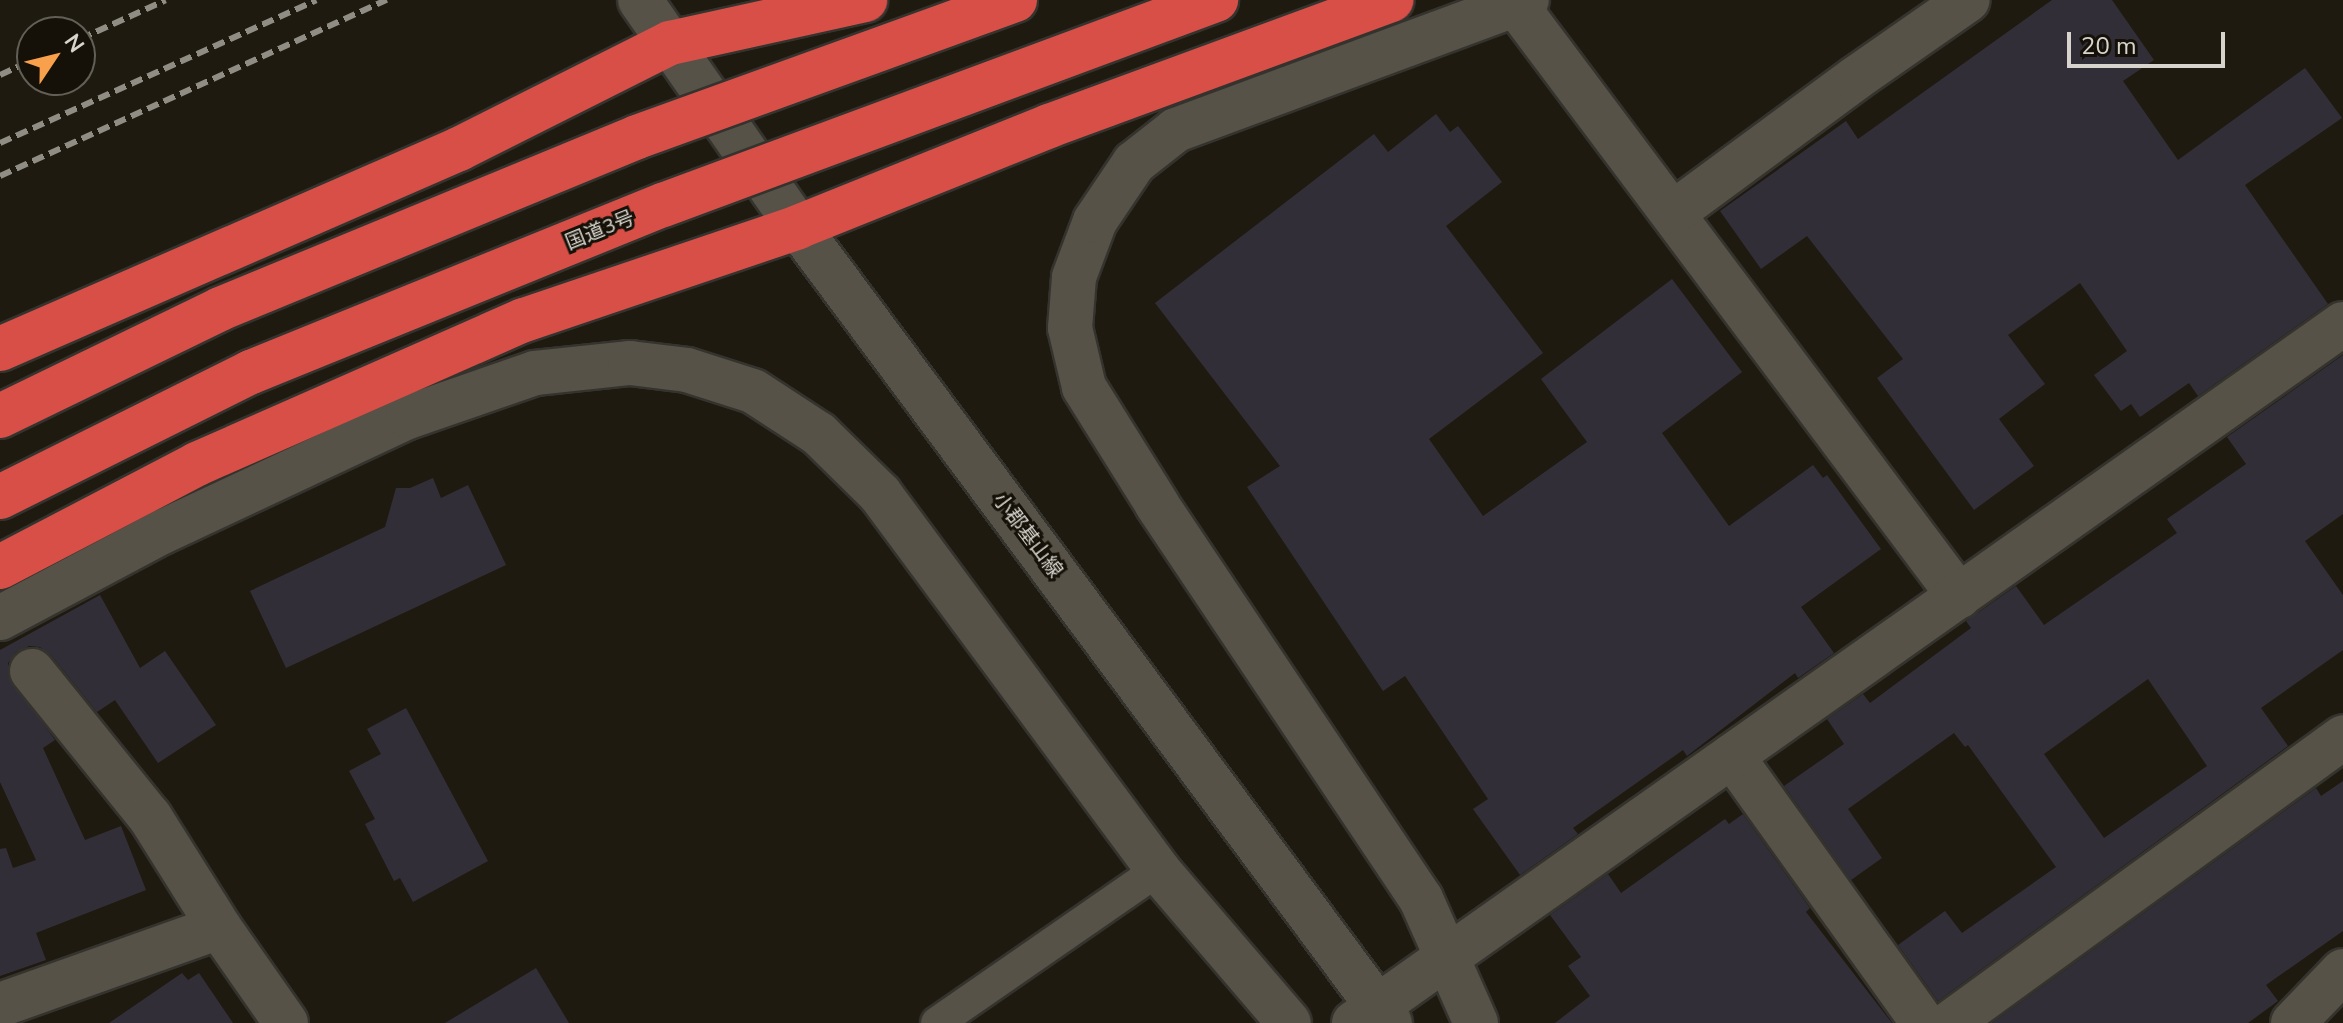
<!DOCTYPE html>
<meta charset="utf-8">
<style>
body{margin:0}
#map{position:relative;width:2343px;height:1023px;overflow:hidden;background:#1e1a10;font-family:"Nunito Sans","Noto Sans JP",sans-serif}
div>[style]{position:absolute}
.building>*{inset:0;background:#322e38}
.roads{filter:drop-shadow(2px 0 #35332e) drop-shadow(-2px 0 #35332e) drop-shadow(0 2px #35332e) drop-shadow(0 -2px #35332e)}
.lane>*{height:32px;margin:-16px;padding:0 16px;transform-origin:16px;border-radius:16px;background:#565247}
.street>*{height:44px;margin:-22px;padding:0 22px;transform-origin:22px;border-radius:22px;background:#565247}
.secondary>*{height:44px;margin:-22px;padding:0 22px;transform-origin:22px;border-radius:22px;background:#565247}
.highway>*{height:44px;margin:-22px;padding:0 22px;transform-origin:22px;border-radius:22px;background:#d84f48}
.rail>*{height:6px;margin-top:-3px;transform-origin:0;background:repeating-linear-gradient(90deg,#8f8d84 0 12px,transparent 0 18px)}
.bridges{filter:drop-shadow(2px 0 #35332e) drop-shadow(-2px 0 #35332e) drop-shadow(0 2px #35332e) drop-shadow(0 -2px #35332e)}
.highway-bridge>*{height:44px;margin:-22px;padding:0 22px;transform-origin:22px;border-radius:22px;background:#d84f48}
span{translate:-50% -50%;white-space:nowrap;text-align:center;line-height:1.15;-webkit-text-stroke:6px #151108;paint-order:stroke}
.street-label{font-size:20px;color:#d6d4cd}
.north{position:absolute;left:16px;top:16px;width:80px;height:80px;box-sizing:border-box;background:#151108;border:2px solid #625f57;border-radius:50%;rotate:55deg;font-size:22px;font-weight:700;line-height:32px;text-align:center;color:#d6d4cd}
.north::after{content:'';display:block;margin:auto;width:28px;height:36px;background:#f9a04c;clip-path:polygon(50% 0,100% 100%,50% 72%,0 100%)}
.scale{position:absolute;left:2067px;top:32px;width:158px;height:36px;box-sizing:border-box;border:4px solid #d6d4cd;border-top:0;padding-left:10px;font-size:24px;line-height:28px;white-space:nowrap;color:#d6d4cd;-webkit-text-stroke:6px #151108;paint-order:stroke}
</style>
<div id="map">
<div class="building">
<i style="clip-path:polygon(2052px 0,2112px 0,2154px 60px,2123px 81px,2178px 160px,2305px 68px,2342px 118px,2245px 185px,2328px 304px,2198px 396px,2189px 383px,2140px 417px,2131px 404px,2121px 411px,2094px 375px,2127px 351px,2080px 283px,2008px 335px,2045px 384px,1999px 419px,2034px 466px,1974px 510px,1877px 378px,1903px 359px,1807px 236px,1761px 269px,1720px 211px,1846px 121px,1858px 139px)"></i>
<i style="clip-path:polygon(1436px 114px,1450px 132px,1458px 126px,1502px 182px,1446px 226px,1543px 353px,1429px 439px,1483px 516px,1587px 442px,1541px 379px,1672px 279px,1742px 372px,1662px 433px,1729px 526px,1813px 465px,1823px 478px,1827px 475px,1881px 549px,1801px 607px,1834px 653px,1798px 678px,1795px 673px,1687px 756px,1683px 750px,1573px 828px,1578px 834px,1520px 875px,1473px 809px,1488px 799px,1405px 676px,1383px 691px,1247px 487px,1280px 466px,1155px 303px,1374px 134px,1388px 152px)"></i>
<i style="clip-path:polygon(evenodd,2343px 355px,2343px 514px,2305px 541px,2343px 595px,2343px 650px,2261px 708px,2288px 746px,1938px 1001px,1898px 945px,1945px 911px,1962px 933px,2056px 867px,1968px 745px,1965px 747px,1954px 733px,1848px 809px,1882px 858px,1851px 880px,1784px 786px,1844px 744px,1827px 719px,1863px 694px,1870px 703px,1971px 628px,1966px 621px,2016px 586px,2044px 625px,2177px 533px,2167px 519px,2246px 464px,2227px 437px,2343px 355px,2148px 679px,2207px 766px,2104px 838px,2044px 754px,2148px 679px)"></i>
<i style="clip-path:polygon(433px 478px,441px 498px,468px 485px,506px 565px,286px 668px,250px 591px,385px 527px,396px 488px,410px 488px)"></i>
<i style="clip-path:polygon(100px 595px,140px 668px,165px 651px,216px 725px,158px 763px,115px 700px,97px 712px,51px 655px,40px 647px,29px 646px,16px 652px,8px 663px,8px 676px,55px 740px,43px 748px,85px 840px,121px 826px,146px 890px,36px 933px,46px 960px,0 976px,0 849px,6px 848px,13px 868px,36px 860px,0 782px,0 650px)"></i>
<i style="clip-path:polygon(406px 708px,488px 861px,413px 902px,400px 878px,394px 881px,365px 824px,375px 819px,349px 771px,381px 754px,367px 729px)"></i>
<i style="clip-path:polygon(2343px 781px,2343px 931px,2266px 985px,2278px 1001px,2248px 1023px,1992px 1023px,2316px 788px,2321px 796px)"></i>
<i style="clip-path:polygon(1743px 814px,1810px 908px,1806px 912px,1892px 1023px,1555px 1023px,1590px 996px,1568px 966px,1581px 957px,1550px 915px,1608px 874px,1621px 893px,1725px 819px,1729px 824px)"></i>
<i style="clip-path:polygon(536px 968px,569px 1023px,445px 1023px)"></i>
<i style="clip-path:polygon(182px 973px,188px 980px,199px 973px,233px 1023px,109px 1023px)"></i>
</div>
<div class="roads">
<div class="lane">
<i style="left:937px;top:1023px;width:269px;rotate:-34.7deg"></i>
</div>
<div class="street">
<i style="left:1516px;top:5px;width:739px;rotate:53.15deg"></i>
<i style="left:1673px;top:213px;width:227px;rotate:-36.4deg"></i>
<i style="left:1856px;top:78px;width:136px;rotate:-34.9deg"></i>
<i style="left:0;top:618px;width:183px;rotate:-28deg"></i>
<i style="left:162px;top:532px;width:272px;rotate:-25.1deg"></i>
<i style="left:408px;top:417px;width:134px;rotate:-19.1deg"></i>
<i style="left:535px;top:373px;width:96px;rotate:-6deg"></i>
<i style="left:630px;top:363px;width:57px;rotate:7deg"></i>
<i style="left:687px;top:370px;width:69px;rotate:17.7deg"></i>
<i style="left:753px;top:391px;width:79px;rotate:33.1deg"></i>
<i style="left:819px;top:434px;width:86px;rotate:44.5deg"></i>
<i style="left:880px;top:494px;width:468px;rotate:53.5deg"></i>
<i style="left:1158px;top:870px;width:201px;rotate:49.4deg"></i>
<i style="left:32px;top:671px;width:188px;rotate:51.1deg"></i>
<i style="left:150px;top:817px;width:130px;rotate:57.9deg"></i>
<i style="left:219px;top:927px;width:117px;rotate:55.1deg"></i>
<i style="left:1732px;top:756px;width:328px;rotate:54.4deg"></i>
<i style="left:0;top:1005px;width:232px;rotate:-19.6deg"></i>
<i style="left:1354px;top:1023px;width:1211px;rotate:-35.25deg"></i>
<i style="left:1476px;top:1023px;width:136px;rotate:-113.9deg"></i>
<i style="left:1421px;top:899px;width:475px;rotate:-123.8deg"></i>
<i style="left:1157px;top:504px;width:138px;rotate:-122deg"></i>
<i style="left:1084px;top:387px;width:61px;rotate:-103.3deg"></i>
<i style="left:1070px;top:328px;width:51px;rotate:-85.5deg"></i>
<i style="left:1074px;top:277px;width:60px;rotate:-69.4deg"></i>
<i style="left:1095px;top:221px;width:70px;rotate:-56.1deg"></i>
<i style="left:1134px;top:163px;width:53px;rotate:-38.2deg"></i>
<i style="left:1176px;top:130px;width:374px;rotate:-20.3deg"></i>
<i style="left:1950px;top:1023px;width:486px;rotate:-36deg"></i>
<i style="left:2293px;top:1023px;width:72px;rotate:-46.1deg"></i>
</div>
<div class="secondary">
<i style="left:640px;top:0;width:277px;rotate:55.2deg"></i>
<i style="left:798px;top:227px;width:992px;rotate:53.36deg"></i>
</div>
<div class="highway">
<i style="left:0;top:349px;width:501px;rotate:-23.54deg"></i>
<i style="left:459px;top:149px;width:236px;rotate:-26.7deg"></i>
<i style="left:670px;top:43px;width:200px;rotate:-12.4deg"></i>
<i style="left:0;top:567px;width:222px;rotate:-27.6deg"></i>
<i style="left:197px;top:464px;width:357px;rotate:-23.8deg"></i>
<i style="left:524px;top:320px;width:289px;rotate:-18.7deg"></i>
<i style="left:798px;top:227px;width:271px;rotate:-21.9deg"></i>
<i style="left:1049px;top:126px;width:365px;rotate:-20.2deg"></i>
</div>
</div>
<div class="rail">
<i style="left:80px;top:39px;width:94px;rotate:-24.4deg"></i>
<i style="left:0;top:75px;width:35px;rotate:-25deg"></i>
<i style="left:0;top:143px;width:347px;rotate:-24.3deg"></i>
<i style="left:0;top:176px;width:425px;rotate:-24.5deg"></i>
</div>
<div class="bridges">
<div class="highway-bridge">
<i style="left:0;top:416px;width:245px;rotate:-25.9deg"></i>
<i style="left:220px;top:309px;width:451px;rotate:-22.4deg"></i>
<i style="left:637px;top:137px;width:402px;rotate:-19.9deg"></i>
<i style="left:0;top:497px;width:280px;rotate:-26.5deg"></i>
<i style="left:251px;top:372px;width:445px;rotate:-22.1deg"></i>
<i style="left:663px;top:205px;width:590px;rotate:-20.34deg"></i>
</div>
</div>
<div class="street-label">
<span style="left:600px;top:230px;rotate:-22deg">国道3号</span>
<span style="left:1028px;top:535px;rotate:53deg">小郡基山線</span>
</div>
<div class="north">N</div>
<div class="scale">20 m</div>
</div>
